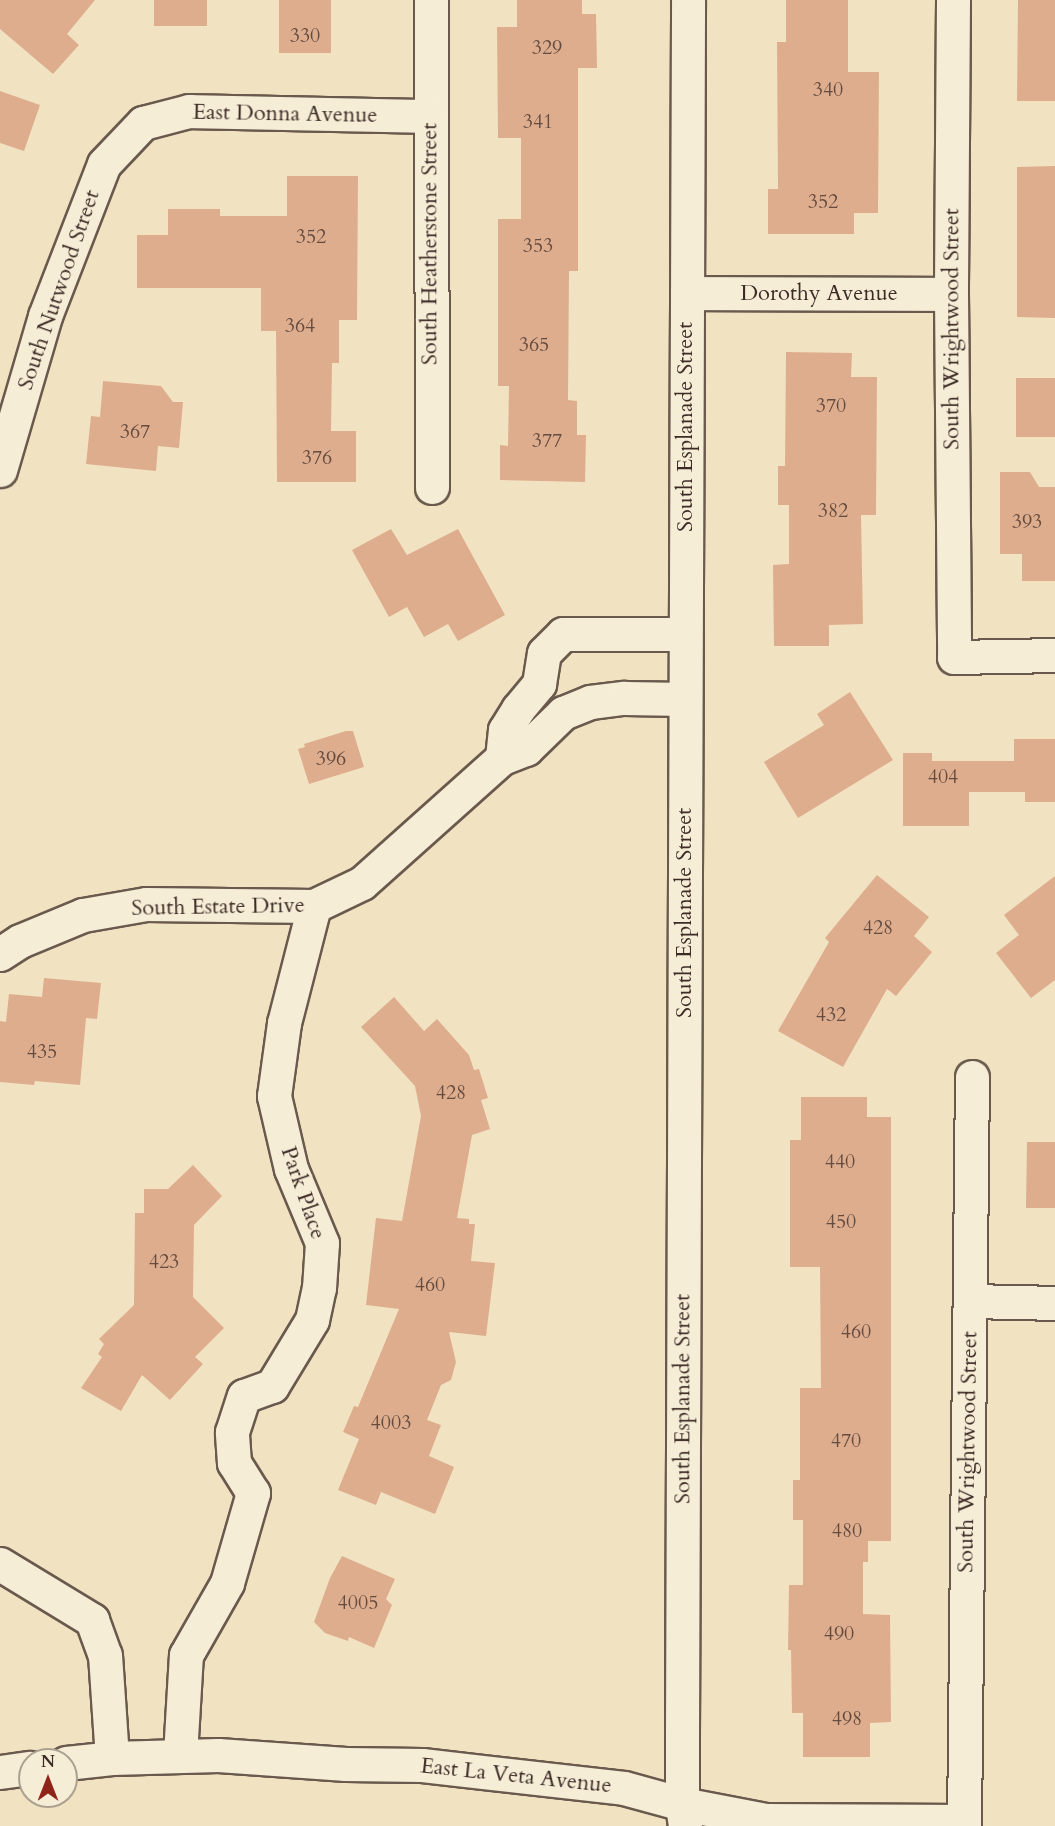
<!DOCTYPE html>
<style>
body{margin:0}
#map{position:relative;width:1055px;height:1826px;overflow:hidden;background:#f1e3c2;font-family:Cardo,serif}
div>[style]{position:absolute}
.building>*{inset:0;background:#dead8d}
.roads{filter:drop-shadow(2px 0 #6a5a4d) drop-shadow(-2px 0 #6a5a4d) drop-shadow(0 2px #6a5a4d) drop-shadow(0 -2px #6a5a4d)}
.street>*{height:33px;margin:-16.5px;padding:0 16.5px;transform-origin:16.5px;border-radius:16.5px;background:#f6edd7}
.secondary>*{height:33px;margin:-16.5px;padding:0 16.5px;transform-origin:16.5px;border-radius:16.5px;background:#f6edd7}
span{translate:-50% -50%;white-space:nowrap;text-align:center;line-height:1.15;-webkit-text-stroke:5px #f6edd7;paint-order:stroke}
.number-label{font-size:20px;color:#654c40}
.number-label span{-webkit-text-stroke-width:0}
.street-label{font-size:22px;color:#3d2c26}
.north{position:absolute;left:18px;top:1748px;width:60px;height:60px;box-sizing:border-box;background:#f6edd7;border:2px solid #aca090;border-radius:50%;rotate:0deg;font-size:16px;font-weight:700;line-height:24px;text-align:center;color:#3d2c26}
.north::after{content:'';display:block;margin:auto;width:21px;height:27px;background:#8f2418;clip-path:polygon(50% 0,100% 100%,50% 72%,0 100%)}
</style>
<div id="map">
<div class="building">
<i style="clip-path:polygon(0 0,95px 0,67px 34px,79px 45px,53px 74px,0 29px)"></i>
<i style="clip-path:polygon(154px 0,207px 0,207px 26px,154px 26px)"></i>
<i style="clip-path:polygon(279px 0,331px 0,331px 53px,279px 53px)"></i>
<i style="clip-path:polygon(517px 0,582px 0,582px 14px,596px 14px,597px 68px,578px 68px,578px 271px,569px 271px,568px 400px,577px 401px,577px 435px,586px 435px,585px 482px,500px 480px,500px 445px,508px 446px,509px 386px,498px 386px,498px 219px,521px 219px,521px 138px,498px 138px,497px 27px,517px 27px)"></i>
<i style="clip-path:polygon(786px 0,848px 0,848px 72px,879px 72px,878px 213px,854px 213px,854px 234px,768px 234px,768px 189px,778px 189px,777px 42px,786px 42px)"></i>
<i style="clip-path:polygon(1018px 0,1055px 0,1055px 101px,1017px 101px)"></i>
<i style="clip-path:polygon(0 91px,40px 105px,24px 151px,0 143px)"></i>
<i style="clip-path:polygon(1055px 166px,1055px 318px,1017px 317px,1017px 167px)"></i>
<i style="clip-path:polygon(287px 176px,358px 176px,357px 320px,339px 320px,339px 363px,332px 363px,331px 431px,356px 431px,356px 482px,277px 482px,276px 331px,261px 331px,261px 288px,137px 288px,137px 235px,168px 235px,168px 209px,220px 209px,220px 216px,287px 216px)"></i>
<i style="clip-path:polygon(786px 352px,852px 353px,851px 377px,877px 377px,876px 515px,861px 515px,863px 624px,829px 625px,829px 646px,774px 646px,773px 565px,789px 564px,789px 505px,778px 505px,778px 466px,785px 466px)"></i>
<i style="clip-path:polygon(1016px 378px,1055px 378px,1055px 437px,1016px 437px)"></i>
<i style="clip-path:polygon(103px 381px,161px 386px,173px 402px,183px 402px,179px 448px,158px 446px,156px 471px,86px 464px,91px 416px,100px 417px)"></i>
<i style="clip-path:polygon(1000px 472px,1030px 472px,1039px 487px,1055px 487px,1055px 581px,1022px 581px,1022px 554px,1000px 554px)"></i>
<i style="clip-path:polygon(391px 529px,407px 555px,458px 529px,505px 615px,458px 641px,448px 624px,424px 637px,407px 607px,389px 617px,352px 550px)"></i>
<i style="clip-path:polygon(850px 692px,893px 760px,798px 818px,764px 762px,824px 725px,817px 714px)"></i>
<i style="clip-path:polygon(346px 731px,353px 731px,364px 767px,309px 784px,298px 749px,305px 747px,304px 744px)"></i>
<i style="clip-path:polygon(1014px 739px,1055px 739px,1055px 802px,1025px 802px,1025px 792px,969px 792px,969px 826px,903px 826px,903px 753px,932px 753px,932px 761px,1014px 761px)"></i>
<i style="clip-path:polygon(877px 875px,929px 917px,914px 936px,932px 952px,896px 996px,887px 989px,843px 1067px,778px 1031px,829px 942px,825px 938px)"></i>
<i style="clip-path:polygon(1055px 876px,1055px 980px,1031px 998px,996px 953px,1019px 935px,1004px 915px)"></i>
<i style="clip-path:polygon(44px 978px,101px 983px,97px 1019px,86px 1018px,80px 1085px,35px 1081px,34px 1085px,0 1082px,0 1021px,6px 1022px,9px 994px,42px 997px)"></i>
<i style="clip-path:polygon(394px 997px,424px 1031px,437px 1019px,469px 1055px,474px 1070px,479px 1069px,488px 1098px,481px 1100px,490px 1129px,472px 1135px,457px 1218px,469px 1219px,469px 1224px,475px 1224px,471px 1261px,495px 1263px,486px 1336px,449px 1332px,456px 1362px,451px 1380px,441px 1385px,427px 1420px,441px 1425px,429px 1456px,454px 1467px,435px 1514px,381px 1492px,376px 1505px,338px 1490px,359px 1439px,343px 1432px,354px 1406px,358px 1407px,399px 1309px,366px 1305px,376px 1218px,402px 1221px,421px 1116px,415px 1086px,361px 1027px)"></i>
<i style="clip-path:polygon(801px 1097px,867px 1097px,867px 1117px,891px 1117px,891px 1541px,868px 1541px,868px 1562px,863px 1562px,863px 1614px,890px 1615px,891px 1722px,870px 1723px,870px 1757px,803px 1757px,803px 1713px,792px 1713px,791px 1650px,788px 1650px,789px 1585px,803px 1585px,803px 1520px,793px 1520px,793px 1480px,800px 1480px,800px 1388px,821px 1388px,820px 1267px,790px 1267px,790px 1140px,801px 1140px)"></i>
<i style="clip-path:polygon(1027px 1142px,1055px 1142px,1055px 1208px,1026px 1208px)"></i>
<i style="clip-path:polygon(193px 1165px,222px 1196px,194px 1225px,193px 1297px,224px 1328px,195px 1357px,203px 1364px,170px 1400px,142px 1375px,121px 1411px,81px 1388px,102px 1357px,98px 1354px,104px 1344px,99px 1339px,134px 1305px,135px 1213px,144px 1213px,144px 1189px,168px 1189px)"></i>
<i style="clip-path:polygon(342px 1556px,395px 1579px,386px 1599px,392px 1605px,374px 1648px,349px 1637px,348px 1641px,325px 1633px,314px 1622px,330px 1578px)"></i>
</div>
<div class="roads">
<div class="street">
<i style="left:431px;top:0;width:487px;rotate:89.9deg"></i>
<i style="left:953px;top:0;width:294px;rotate:90.4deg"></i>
<i style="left:951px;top:294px;width:363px;rotate:89.5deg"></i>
<i style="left:954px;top:657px;width:101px;rotate:-1.1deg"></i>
<i style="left:687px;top:293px;width:264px;rotate:0.2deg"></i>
<i style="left:0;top:470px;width:160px;rotate:-73.7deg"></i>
<i style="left:45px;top:316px;width:163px;rotate:-68.8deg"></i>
<i style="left:104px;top:164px;width:57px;rotate:-46.4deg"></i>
<i style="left:143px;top:123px;width:48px;rotate:-14.6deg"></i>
<i style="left:189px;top:111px;width:240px;rotate:1.2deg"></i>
<i style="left:502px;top:758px;width:28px;rotate:-84deg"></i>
<i style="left:505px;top:730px;width:25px;rotate:-58deg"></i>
<i style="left:518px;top:709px;width:33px;rotate:-50deg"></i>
<i style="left:539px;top:684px;width:31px;rotate:-81deg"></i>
<i style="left:544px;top:653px;width:27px;rotate:-45deg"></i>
<i style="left:563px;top:634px;width:122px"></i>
<i style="left:0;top:954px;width:24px;rotate:-33deg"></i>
<i style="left:20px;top:941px;width:68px;rotate:-22.4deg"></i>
<i style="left:83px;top:915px;width:64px;rotate:-9.9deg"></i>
<i style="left:146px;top:904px;width:168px;rotate:0.7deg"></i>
<i style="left:314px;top:906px;width:53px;rotate:-25.6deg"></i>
<i style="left:362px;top:883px;width:188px;rotate:-41.8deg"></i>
<i style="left:502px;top:758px;width:26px;rotate:-21deg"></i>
<i style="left:526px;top:749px;width:52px;rotate:-44.2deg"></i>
<i style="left:563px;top:713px;width:29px;rotate:-22deg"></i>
<i style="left:590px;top:702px;width:35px;rotate:-7deg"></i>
<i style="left:625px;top:698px;width:60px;rotate:1deg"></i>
<i style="left:970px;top:1301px;width:85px;rotate:1.3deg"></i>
<i style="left:0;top:1564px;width:108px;rotate:31.3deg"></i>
<i style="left:92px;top:1620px;width:37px;rotate:70deg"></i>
<i style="left:105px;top:1655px;width:103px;rotate:86.1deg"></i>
<i style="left:180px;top:1755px;width:100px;rotate:-86.6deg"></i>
<i style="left:186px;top:1655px;width:83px;rotate:-60.3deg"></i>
<i style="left:227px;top:1583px;width:94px;rotate:-73.9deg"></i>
<i style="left:253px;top:1493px;width:36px;rotate:-122deg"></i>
<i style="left:234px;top:1463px;width:31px;rotate:-94deg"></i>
<i style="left:232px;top:1432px;width:38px;rotate:-72deg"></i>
<i style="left:244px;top:1396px;width:30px;rotate:-20deg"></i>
<i style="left:272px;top:1386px;width:77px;rotate:-58.8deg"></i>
<i style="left:312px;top:1320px;width:33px;rotate:-78deg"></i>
<i style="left:319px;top:1288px;width:45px;rotate:-86.2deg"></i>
<i style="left:322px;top:1243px;width:80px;rotate:-112.7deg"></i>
<i style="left:291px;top:1169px;width:75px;rotate:-103.1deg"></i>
<i style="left:274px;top:1096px;width:74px;rotate:-82.2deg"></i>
<i style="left:284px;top:1023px;width:121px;rotate:-75.6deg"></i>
<i style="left:682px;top:1804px;width:85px;rotate:10.9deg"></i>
<i style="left:765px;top:1820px;width:199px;rotate:0.3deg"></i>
<i style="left:964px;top:1826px;width:749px;rotate:-89.39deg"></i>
</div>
<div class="secondary">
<i style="left:66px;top:1763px;width:46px;rotate:-6.2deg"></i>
<i style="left:112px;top:1758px;width:106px;rotate:-1.6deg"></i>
<i style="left:218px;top:1755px;width:128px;rotate:4deg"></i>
<i style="left:346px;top:1764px;width:76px;rotate:0.8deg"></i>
<i style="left:422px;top:1765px;width:203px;rotate:6.5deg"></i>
<i style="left:624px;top:1788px;width:60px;rotate:15.4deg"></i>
<i style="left:0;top:1772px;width:30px;rotate:-8deg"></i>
<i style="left:685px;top:1826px;width:22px;rotate:-98deg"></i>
<i style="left:682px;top:1804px;width:69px;rotate:-90deg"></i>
<i style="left:682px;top:1735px;width:1735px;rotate:-89.8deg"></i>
</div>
</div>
<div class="number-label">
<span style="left:305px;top:35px">330</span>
<span style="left:547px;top:47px">329</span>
<span style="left:828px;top:89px">340</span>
<span style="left:538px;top:121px">341</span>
<span style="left:823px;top:201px">352</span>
<span style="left:311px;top:236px">352</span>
<span style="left:538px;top:245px">353</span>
<span style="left:300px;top:325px">364</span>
<span style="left:534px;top:344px">365</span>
<span style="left:831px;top:405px">370</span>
<span style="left:135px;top:431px">367</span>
<span style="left:547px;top:440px">377</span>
<span style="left:317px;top:457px">376</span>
<span style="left:833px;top:510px">382</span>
<span style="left:1027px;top:521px">393</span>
<span style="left:331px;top:758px">396</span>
<span style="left:943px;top:776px">404</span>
<span style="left:878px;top:927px">428</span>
<span style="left:831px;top:1014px">432</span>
<span style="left:42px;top:1051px">435</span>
<span style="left:451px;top:1092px">428</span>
<span style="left:840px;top:1161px">440</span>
<span style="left:841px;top:1221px">450</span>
<span style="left:164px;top:1261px">423</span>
<span style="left:430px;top:1284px">460</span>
<span style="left:856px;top:1331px">460</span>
<span style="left:391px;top:1422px">4003</span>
<span style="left:846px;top:1440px">470</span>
<span style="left:847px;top:1530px">480</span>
<span style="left:358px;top:1602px">4005</span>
<span style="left:839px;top:1633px">490</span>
<span style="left:847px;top:1718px">498</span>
</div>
<div class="street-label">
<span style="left:285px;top:114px;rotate:1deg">East Donna Avenue</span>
<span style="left:430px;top:244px;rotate:-90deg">South Heatherstone Street</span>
<span style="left:59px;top:290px;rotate:-71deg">South Nutwood Street</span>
<span style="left:819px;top:294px">Dorothy Avenue</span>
<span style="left:952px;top:329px;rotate:-90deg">South Wrightwood Street</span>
<span style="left:686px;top:427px;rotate:-90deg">South Esplanade Street</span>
<span style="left:218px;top:907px;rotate:-1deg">South Estate Drive</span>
<span style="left:685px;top:913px;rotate:-90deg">South Esplanade Street</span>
<span style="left:303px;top:1193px;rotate:71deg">Park Place</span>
<span style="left:683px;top:1399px;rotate:-90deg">South Esplanade Street</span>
<span style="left:968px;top:1452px;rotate:-89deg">South Wrightwood Street</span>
<span style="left:516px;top:1776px;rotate:6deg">East La Veta Avenue</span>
</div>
<div class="north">N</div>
</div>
